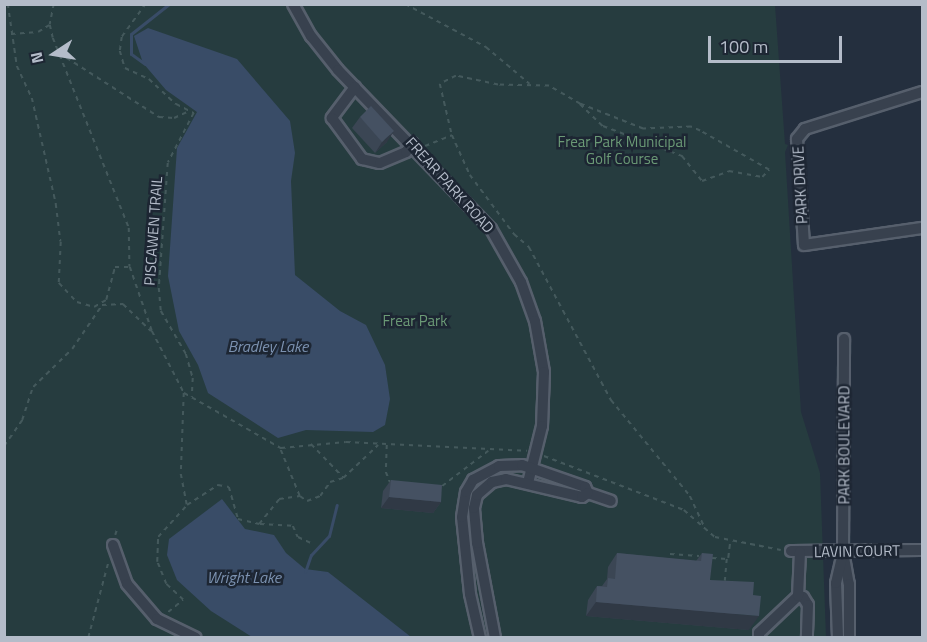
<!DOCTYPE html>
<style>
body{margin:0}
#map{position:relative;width:927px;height:642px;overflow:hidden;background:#242f3e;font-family:"Titillium Web",sans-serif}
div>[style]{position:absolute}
.green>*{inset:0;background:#263c3f}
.water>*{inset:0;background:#394c67}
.stream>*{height:3px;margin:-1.5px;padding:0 1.5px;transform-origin:1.5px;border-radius:1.5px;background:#394c67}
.path>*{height:1.5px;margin-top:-0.75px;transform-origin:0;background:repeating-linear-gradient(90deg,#44595c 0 4.5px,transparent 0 9px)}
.roads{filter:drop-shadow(2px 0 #565f6c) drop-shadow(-2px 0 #565f6c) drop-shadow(0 2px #565f6c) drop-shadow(0 -2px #565f6c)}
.minor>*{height:10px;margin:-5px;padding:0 5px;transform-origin:5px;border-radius:5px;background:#38414e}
.wall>*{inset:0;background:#3b4654}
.shaded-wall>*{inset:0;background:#303945}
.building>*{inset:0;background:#455162}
span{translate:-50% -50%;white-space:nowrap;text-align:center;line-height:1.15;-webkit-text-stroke:5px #1d2633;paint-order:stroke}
.park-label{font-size:15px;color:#6b9a76}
.street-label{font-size:15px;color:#b4bcc9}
.water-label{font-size:16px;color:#7c92b1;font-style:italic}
.frame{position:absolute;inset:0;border:6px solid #b4bcc9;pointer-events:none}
.north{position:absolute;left:24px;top:24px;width:60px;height:60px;-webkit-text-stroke:4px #1d2633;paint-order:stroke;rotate:258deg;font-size:16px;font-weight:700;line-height:24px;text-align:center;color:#b4bcc9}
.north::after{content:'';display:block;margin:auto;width:21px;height:27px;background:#b4bcc9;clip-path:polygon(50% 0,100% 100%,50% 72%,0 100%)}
.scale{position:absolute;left:708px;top:36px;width:134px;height:27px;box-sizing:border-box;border:3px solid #b4bcc9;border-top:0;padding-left:8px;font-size:18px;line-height:21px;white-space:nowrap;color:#b4bcc9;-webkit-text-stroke:4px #1d2633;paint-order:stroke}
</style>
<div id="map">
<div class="green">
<i style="clip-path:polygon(5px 5px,775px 5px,785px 144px,788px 145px,785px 152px,801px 412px,820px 473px,826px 637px,5px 637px)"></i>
</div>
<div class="water">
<i style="clip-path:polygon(148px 28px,237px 59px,290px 121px,295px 153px,291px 181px,295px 275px,340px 311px,366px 325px,385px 365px,390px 399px,385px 425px,373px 432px,306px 430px,278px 438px,208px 393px,198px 365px,179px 331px,168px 276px,177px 148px,197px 112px,166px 90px,143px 63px,134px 36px)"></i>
<i style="clip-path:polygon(222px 499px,245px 529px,274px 535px,286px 553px,305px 569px,328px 572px,411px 637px,252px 637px,211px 611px,177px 580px,167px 555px,169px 539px)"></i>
</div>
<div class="stream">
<i style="left:145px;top:64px;width:17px;rotate:-144deg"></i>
<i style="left:131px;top:54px;width:20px;rotate:-90deg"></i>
<i style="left:131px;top:34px;width:48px;rotate:-38.3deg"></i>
<i style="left:305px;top:572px;width:18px;rotate:-71deg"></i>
<i style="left:311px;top:555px;width:26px;rotate:-47deg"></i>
<i style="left:329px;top:536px;width:32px;rotate:-76deg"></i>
</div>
<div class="path">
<i style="left:8px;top:4px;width:63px;rotate:81.7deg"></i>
<i style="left:17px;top:66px;width:35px;rotate:65deg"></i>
<i style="left:32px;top:98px;width:109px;rotate:77.2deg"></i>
<i style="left:56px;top:204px;width:38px;rotate:83deg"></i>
<i style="left:61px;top:242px;width:41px;rotate:92.8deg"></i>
<i style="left:59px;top:283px;width:26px;rotate:47deg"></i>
<i style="left:77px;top:302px;width:18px;rotate:16deg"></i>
<i style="left:94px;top:307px;width:14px;rotate:-30deg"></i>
<i style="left:106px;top:300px;width:34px;rotate:-75deg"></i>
<i style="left:115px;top:267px;width:14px"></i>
<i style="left:54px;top:4px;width:21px;rotate:101deg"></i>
<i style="left:50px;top:25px;width:13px;rotate:77deg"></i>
<i style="left:53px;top:38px;width:205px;rotate:68.2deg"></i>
<i style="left:129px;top:228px;width:39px;rotate:89deg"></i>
<i style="left:130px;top:267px;width:68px;rotate:71deg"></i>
<i style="left:152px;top:331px;width:70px;rotate:62.7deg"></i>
<i style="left:184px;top:393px;width:112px;rotate:29.6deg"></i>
<i style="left:281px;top:448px;width:65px;rotate:-5.3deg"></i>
<i style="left:346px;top:442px;width:181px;rotate:2.8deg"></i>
<i style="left:146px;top:4px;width:41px;rotate:126deg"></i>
<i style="left:122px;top:37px;width:14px;rotate:98deg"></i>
<i style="left:120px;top:51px;width:18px;rotate:74deg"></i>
<i style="left:125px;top:68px;width:26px;rotate:25deg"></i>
<i style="left:149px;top:79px;width:37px;rotate:43deg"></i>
<i style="left:176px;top:104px;width:20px;rotate:27deg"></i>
<i style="left:194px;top:113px;width:56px;rotate:117.5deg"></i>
<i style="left:168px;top:163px;width:125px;rotate:94.1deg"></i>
<i style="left:159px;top:288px;width:23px;rotate:85deg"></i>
<i style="left:161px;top:311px;width:50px;rotate:59.8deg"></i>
<i style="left:186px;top:354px;width:25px;rotate:74deg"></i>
<i style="left:193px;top:378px;width:19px;rotate:93deg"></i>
<i style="left:405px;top:4px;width:92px;rotate:28deg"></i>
<i style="left:486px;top:47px;width:57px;rotate:40.1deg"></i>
<i style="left:11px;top:34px;width:27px;rotate:-4deg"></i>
<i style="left:38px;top:32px;width:13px;rotate:-32deg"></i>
<i style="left:59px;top:53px;width:119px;rotate:32.6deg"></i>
<i style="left:159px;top:117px;width:15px;rotate:4deg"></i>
<i style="left:174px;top:118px;width:14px;rotate:-25deg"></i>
<i style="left:580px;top:104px;width:32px;rotate:44deg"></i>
<i style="left:603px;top:126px;width:85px;rotate:20.8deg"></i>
<i style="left:682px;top:156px;width:32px;rotate:51deg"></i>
<i style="left:702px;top:181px;width:29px;rotate:-20deg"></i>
<i style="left:729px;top:171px;width:34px;rotate:10deg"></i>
<i style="left:762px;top:177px;width:10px;rotate:-45deg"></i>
<i style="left:769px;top:170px;width:79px;rotate:-150.5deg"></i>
<i style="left:700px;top:131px;width:10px;rotate:-156deg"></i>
<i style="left:691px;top:127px;width:48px;rotate:177.6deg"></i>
<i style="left:643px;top:129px;width:68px;rotate:-158.4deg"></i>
<i style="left:580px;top:104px;width:36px;rotate:-150deg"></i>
<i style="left:549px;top:86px;width:51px;rotate:-178.9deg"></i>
<i style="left:498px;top:85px;width:43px;rotate:-167.9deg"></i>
<i style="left:456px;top:76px;width:18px;rotate:153deg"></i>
<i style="left:440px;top:84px;width:52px;rotate:76.8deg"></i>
<i style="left:452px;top:135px;width:44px;rotate:65.8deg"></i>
<i style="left:470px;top:175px;width:74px;rotate:53.3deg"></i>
<i style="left:514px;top:234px;width:20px;rotate:41deg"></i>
<i style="left:529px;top:247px;width:174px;rotate:61.8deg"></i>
<i style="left:611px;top:400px;width:124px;rotate:50.5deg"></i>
<i style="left:690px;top:496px;width:33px;rotate:65deg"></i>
<i style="left:425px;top:146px;width:29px;rotate:-22deg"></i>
<i style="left:184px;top:393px;width:81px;rotate:92.1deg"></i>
<i style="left:181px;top:474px;width:31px;rotate:79deg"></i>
<i style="left:311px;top:444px;width:46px;rotate:45.9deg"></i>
<i style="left:387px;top:445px;width:27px;rotate:92deg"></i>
<i style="left:386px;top:472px;width:11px;rotate:68deg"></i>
<i style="left:4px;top:446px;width:32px;rotate:-55deg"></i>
<i style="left:22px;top:420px;width:35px;rotate:-72deg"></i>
<i style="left:33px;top:387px;width:54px;rotate:-44.3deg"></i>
<i style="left:72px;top:349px;width:53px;rotate:-55.7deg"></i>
<i style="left:102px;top:305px;width:21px;rotate:-3deg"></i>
<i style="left:123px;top:304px;width:39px;rotate:44deg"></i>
<i style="left:281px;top:450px;width:50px;rotate:67.6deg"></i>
<i style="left:300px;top:496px;width:9px;rotate:36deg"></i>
<i style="left:307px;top:501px;width:14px;rotate:-21deg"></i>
<i style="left:320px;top:496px;width:17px;rotate:-54deg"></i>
<i style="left:330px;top:482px;width:14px;rotate:-17deg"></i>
<i style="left:343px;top:478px;width:48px;rotate:-43.3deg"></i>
<i style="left:544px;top:456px;width:150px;rotate:21.1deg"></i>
<i style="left:684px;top:510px;width:41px;rotate:41.1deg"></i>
<i style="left:715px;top:537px;width:67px;rotate:11.1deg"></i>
<i style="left:442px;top:486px;width:58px;rotate:-37.3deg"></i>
<i style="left:260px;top:524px;width:33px;rotate:3deg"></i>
<i style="left:293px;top:526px;width:12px;rotate:66deg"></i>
<i style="left:298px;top:537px;width:14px;rotate:25deg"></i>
<i style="left:115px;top:535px;width:6px;rotate:-72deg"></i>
<i style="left:670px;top:554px;width:29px;rotate:4deg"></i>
<i style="left:712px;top:558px;width:15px;rotate:4deg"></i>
<i style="left:727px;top:559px;width:22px;rotate:95deg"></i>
<i style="left:728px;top:558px;width:16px;rotate:-83deg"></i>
<i style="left:168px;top:612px;width:19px;rotate:-39deg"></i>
<i style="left:183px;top:600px;width:23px;rotate:-137deg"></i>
<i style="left:166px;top:584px;width:24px;rotate:-112deg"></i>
<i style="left:157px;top:562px;width:25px;rotate:-88deg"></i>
<i style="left:158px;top:537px;width:43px;rotate:-47.8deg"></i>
<i style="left:187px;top:505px;width:37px;rotate:-33deg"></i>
<i style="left:218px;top:485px;width:11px;rotate:10deg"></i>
<i style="left:229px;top:487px;width:33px;rotate:74deg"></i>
<i style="left:238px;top:519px;width:22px;rotate:13deg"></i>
<i style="left:259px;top:524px;width:32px;rotate:-51deg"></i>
<i style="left:279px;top:499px;width:21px;rotate:-8deg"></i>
<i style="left:88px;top:638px;width:78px;rotate:-75.1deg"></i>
</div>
<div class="roads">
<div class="minor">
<i style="left:293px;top:4px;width:37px;rotate:61deg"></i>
<i style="left:311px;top:36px;width:43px;rotate:51.5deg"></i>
<i style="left:338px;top:70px;width:221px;rotate:46.1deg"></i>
<i style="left:491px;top:229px;width:61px;rotate:60.5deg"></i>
<i style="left:521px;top:282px;width:41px;rotate:70.3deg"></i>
<i style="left:535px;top:321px;width:52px;rotate:80deg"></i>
<i style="left:544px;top:372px;width:54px;rotate:92.1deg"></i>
<i style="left:542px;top:426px;width:59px;rotate:103.8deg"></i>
<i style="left:355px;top:87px;width:39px;rotate:127deg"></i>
<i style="left:332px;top:118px;width:51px;rotate:53.8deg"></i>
<i style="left:362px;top:159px;width:18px;rotate:13deg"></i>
<i style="left:380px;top:163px;width:28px;rotate:-23deg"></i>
<i style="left:406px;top:152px;width:11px;rotate:-52deg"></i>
<i style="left:922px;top:92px;width:123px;rotate:162.5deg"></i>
<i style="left:805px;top:129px;width:13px;rotate:129deg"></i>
<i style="left:797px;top:139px;width:106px;rotate:86.2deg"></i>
<i style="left:804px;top:245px;width:119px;rotate:-8.2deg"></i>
<i style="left:113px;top:545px;width:41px;rotate:70.3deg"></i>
<i style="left:127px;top:584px;width:46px;rotate:49.4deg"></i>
<i style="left:157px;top:619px;width:43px;rotate:26deg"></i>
<i style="left:791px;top:551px;width:131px;rotate:-0.4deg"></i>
<i style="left:844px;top:557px;width:27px;rotate:80deg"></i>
<i style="left:849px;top:584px;width:54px;rotate:90deg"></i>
<i style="left:798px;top:596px;width:5px;rotate:11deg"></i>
<i style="left:803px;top:597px;width:9px;rotate:58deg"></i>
<i style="left:808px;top:605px;width:33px;rotate:92deg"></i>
<i style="left:480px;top:638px;width:45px;rotate:-102.8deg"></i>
<i style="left:470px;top:594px;width:77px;rotate:-95.9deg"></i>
<i style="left:462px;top:517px;width:25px;rotate:-81deg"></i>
<i style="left:466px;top:492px;width:14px;rotate:-60deg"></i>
<i style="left:473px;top:480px;width:30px;rotate:-28deg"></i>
<i style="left:499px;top:466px;width:23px;rotate:-2deg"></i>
<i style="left:522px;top:465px;width:67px;rotate:19.2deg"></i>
<i style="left:585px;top:487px;width:7px;rotate:63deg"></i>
<i style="left:588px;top:493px;width:24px;rotate:19deg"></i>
<i style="left:495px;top:638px;width:97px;rotate:-100.7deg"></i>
<i style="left:477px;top:543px;width:35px;rotate:-95deg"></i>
<i style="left:474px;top:508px;width:13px;rotate:-77deg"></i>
<i style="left:477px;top:495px;width:20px;rotate:-41deg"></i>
<i style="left:492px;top:482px;width:14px;rotate:-12deg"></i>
<i style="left:506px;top:479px;width:78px;rotate:13.3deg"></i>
<i style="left:582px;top:497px;width:7px;rotate:-34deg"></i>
<i style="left:759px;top:638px;width:5px;rotate:-90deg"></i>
<i style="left:759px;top:633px;width:54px;rotate:-43.5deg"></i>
<i style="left:798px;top:596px;width:44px;rotate:-87.4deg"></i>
<i style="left:838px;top:638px;width:55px;rotate:-92.1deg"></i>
<i style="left:836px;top:583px;width:32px;rotate:-77deg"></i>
<i style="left:843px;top:552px;width:213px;rotate:-89.7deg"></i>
</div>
</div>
<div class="wall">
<i style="clip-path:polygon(360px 117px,387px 142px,375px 153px,352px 128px)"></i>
<i style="clip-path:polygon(391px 480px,441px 502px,433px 513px,381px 508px,383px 491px)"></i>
<i style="clip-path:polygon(617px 553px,696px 561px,702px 553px,710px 580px,749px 630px,586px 616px,588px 600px,597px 586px,602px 586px,607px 579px,608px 567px)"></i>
</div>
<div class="shaded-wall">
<i style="clip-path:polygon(394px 131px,387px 142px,375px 153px,382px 142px)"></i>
<i style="clip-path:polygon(389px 497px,441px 502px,433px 513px,381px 508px)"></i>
<i style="clip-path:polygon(596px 602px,759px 616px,749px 630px,586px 616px)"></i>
</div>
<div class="building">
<i style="clip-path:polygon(371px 106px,394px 131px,382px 142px,360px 117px)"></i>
<i style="clip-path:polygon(391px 480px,442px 485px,441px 502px,389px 497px)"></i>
<i style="clip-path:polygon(617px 553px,701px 561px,702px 553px,713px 554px,710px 580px,754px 582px,753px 595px,761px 596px,759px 616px,596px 602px,597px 586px,607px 587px,608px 578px,615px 579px)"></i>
</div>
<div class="park-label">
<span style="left:622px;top:150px">Frear Park Municipal<br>Golf Course</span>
<span style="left:415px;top:321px">Frear Park</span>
</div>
<div class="street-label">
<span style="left:450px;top:185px;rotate:48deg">FREAR PARK ROAD</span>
<span style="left:800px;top:185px;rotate:-93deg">PARK DRIVE</span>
<span style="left:153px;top:231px;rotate:-86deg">PISCAWEN TRAIL</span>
<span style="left:844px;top:445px;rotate:-90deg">PARK BOULEVARD</span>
<span style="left:857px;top:551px;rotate:-1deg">LAVIN COURT</span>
</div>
<div class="water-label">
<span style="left:268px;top:346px">Bradley Lake</span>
<span style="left:244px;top:577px">Wright Lake</span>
</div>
<div class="frame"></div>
<div class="north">N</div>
<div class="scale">100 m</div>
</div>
